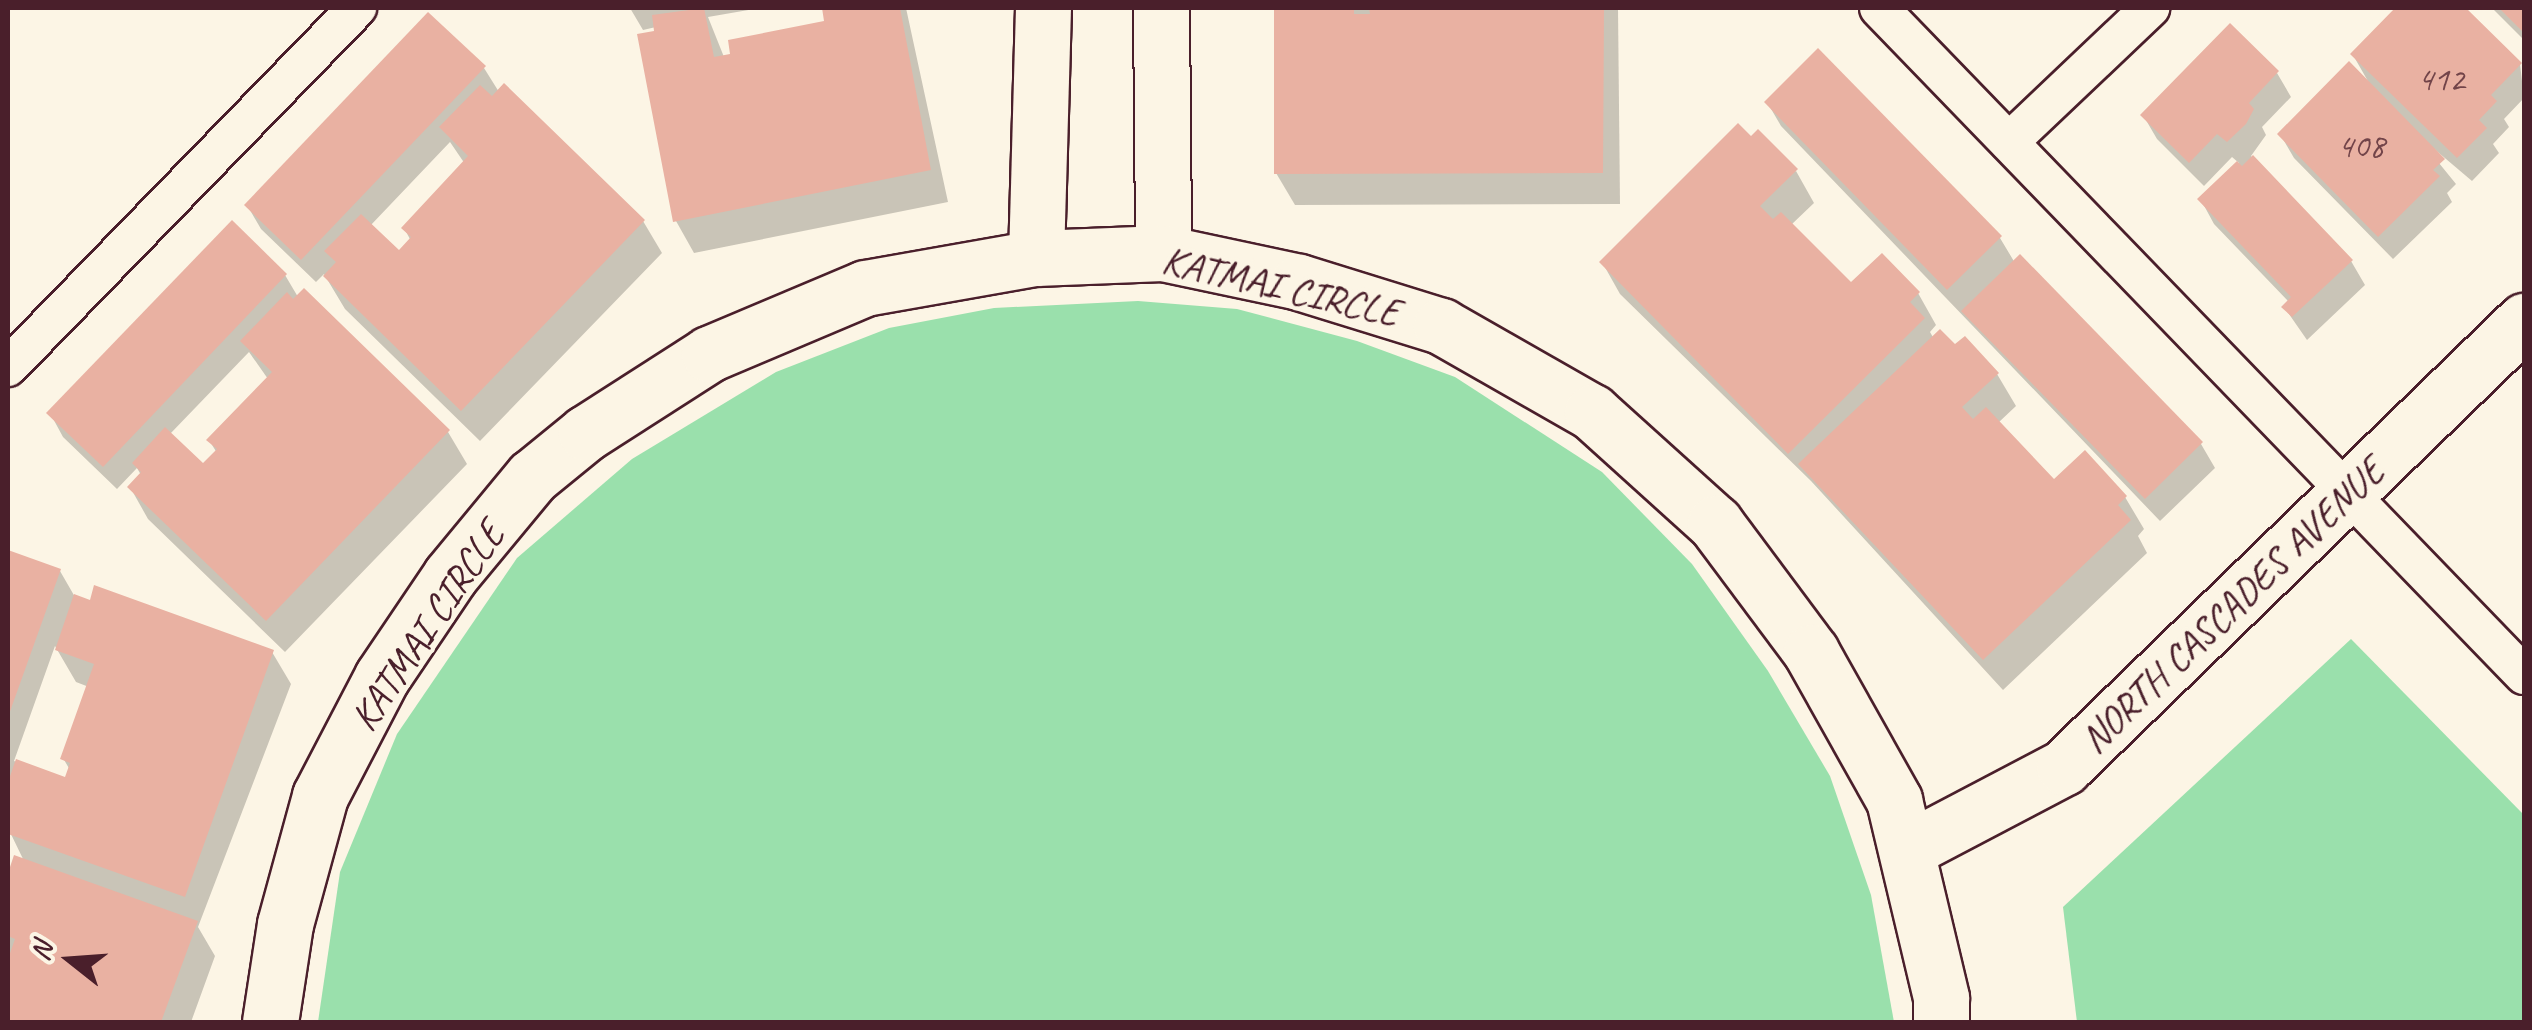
<!DOCTYPE html>
<style>
body{margin:0}
#map{position:relative;width:2532px;height:1030px;overflow:hidden;background:#fcf5e5;font-family:Caveat,sans-serif}
div>[style]{position:absolute}
.green>*{inset:0;background:#9ae0ac}
.shadow>*{inset:0;background:#0003}
.building>*{inset:0;background:#e9b1a2}
.roads{filter:drop-shadow(2px 0 #4a1f2b) drop-shadow(-2px 0 #4a1f2b) drop-shadow(0 2px #4a1f2b) drop-shadow(0 -2px #4a1f2b)}
.service>*{height:38px;margin:-19px;padding:0 19px;transform-origin:19px;border-radius:19px;background:#fcf5e5}
.minor>*{height:55px;margin:-27.5px;padding:0 27.5px;transform-origin:27.5px;border-radius:27.5px;background:#fcf5e5}
span{translate:-50% -50%;white-space:nowrap;text-align:center;line-height:1.15;-webkit-text-stroke:8px #fcf5e5;paint-order:stroke}
.number-label{font-size:35px;color:#724449}
.number-label span{-webkit-text-stroke-width:0}
.street-label{font-size:40px;color:#4a1f2b}
.frame{position:absolute;inset:0;border:10px solid #4a1f2b;pointer-events:none}
.north{position:absolute;left:20px;top:910px;width:100px;height:100px;-webkit-text-stroke:8px #fcf5e5;paint-order:stroke;rotate:287deg;font-size:28px;font-weight:700;line-height:40px;text-align:center;color:#4a1f2b}
.north::after{content:'';display:block;margin:auto;width:35px;height:45px;background:#4a1f2b;clip-path:polygon(50% 0,100% 100%,50% 72%,0 100%)}
</style>
<div id="map">
<div class="green">
<i style="clip-path:polygon(1138px 301px,1237px 309px,1357px 341px,1455px 377px,1602px 472px,1692px 564px,1768px 671px,1830px 776px,1871px 895px,1894px 1022px,318px 1022px,340px 872px,397px 734px,517px 558px,632px 459px,776px 372px,889px 328px,994px 308px)"></i>
<i style="clip-path:polygon(2351px 639px,2524px 815px,2524px 1022px,2077px 1022px,2063px 907px)"></i>
</div>
<div class="shadow">
<i style="clip-path:polygon(630px 8px,760px 8px,708px 17px,724px 57px,827px 23px,825px 8px,906px 8px,948px 202px,694px 253px,676px 221px,656px 27px,643px 30px)"></i>
<i style="clip-path:polygon(1276px 8px,1618px 8px,1620px 204px,1295px 205px,1276px 173px)"></i>
<i style="clip-path:polygon(2399px 8px,2463px 8px,2520px 64px,2524px 98px,2504px 119px,2509px 127px,2493px 144px,2499px 153px,2472px 181px,2413px 131px,2456px 184px,2447px 193px,2452px 202px,2393px 259px,2294px 158px,2280px 134px,2369px 83px,2353px 55px)"></i>
<i style="clip-path:polygon(2492px 8px,2524px 8px,2524px 40px)"></i>
<i style="clip-path:polygon(evenodd,428px 15px,484px 68px,499px 92px,643px 221px,662px 253px,480px 441px,345px 309px,324px 274px,316px 282px,261px 229px,247px 205px,428px 15px,450px 142px,465px 164px,404px 228px,411px 241px,399px 254px,370px 226px,450px 142px)"></i>
<i style="clip-path:polygon(1818px 51px,2000px 238px,2015px 263px,2201px 444px,2215px 468px,2160px 521px,1781px 126px,1767px 102px)"></i>
<i style="clip-path:polygon(2277px 73px,2291px 97px,2262px 127px,2266px 135px,2251px 156px,2351px 261px,2365px 285px,2307px 340px,2284px 307px,2289px 302px,2214px 224px,2201px 200px,2239px 163px,2232px 157px,2204px 186px,2157px 139px,2143px 115px)"></i>
<i style="clip-path:polygon(1796px 171px,1814px 203px,1791px 225px,1851px 286px,1918px 293px,1936px 325px,1930px 332px,1934px 339px,1997px 374px,2016px 406px,1998px 423px,2054px 483px,2125px 497px,2144px 529px,2138px 536px,2147px 553px,2003px 690px,1811px 481px,1620px 294px,1602px 262px)"></i>
<i style="clip-path:polygon(evenodd,285px 275px,298px 297px,448px 432px,467px 464px,285px 652px,148px 519px,130px 487px,141px 475px,137px 468px,117px 489px,63px 437px,50px 413px,285px 275px,249px 352px,268px 379px,209px 440px,217px 453px,203px 466px,170px 434px,249px 352px)"></i>
<i style="clip-path:polygon(evenodd,8px 553px,60px 571px,75px 597px,272px 652px,291px 684px,198px 927px,215px 956px,191px 1022px,8px 1022px,8px 877px,24px 861px,8px 828px,8px 553px,55px 646px,76px 682px,89px 687px,63px 758px,70px 770px,66px 780px,14px 761px,55px 646px)"></i>
</div>
<div class="building">
<i style="clip-path:polygon(704px 8px,714px 57px,730px 54px,728px 40px,824px 21px,822px 8px,900px 8px,931px 170px,673px 222px,637px 34px,654px 31px,652px 15px)"></i>
<i style="clip-path:polygon(1274px 8px,1354px 8px,1354px 14px,1370px 14px,1369px 8px,1604px 8px,1603px 173px,1274px 174px)"></i>
<i style="clip-path:polygon(2395px 8px,2466px 8px,2522px 63px,2491px 95px,2497px 101px,2479px 120px,2487px 128px,2457px 158px,2350px 54px)"></i>
<i style="clip-path:polygon(2499px 8px,2524px 8px,2524px 33px)"></i>
<i style="clip-path:polygon(428px 12px,486px 66px,301px 260px,244px 205px)"></i>
<i style="clip-path:polygon(2230px 23px,2279px 71px,2249px 103px,2254px 109px,2246px 124px,2227px 142px,2217px 134px,2189px 163px,2140px 115px)"></i>
<i style="clip-path:polygon(1818px 48px,2002px 236px,1947px 290px,1764px 102px)"></i>
<i style="clip-path:polygon(2349px 61px,2445px 159px,2433px 170px,2440px 176px,2378px 237px,2277px 134px)"></i>
<i style="clip-path:polygon(504px 83px,645px 220px,461px 411px,323px 276px,336px 262px,324px 251px,361px 214px,399px 250px,411px 237px,401px 228px,468px 156px,439px 127px,480px 85px,492px 96px)"></i>
<i style="clip-path:polygon(1738px 123px,1751px 136px,1758px 129px,1798px 169px,1760px 206px,1773px 219px,1781px 212px,1851px 282px,1882px 253px,1920px 292px,1910px 302px,1925px 318px,1788px 454px,1599px 262px)"></i>
<i style="clip-path:polygon(2253px 155px,2353px 260px,2292px 317px,2281px 307px,2291px 297px,2197px 199px,2237px 161px,2242px 166px)"></i>
<i style="clip-path:polygon(232px 220px,287px 274px,103px 467px,46px 413px)"></i>
<i style="clip-path:polygon(2020px 254px,2203px 442px,2145px 499px,1961px 311px)"></i>
<i style="clip-path:polygon(304px 288px,450px 430px,266px 621px,127px 487px,141px 472px,132px 463px,165px 427px,203px 463px,217px 449px,206px 440px,272px 372px,240px 341px,287px 292px,293px 299px)"></i>
<i style="clip-path:polygon(1940px 329px,1955px 344px,1965px 336px,1999px 373px,1962px 407px,1973px 419px,1986px 407px,2054px 479px,2085px 450px,2127px 496px,2118px 505px,2131px 520px,1983px 660px,1798px 464px)"></i>
<i style="clip-path:polygon(8px 550px,61px 569px,8px 717px)"></i>
<i style="clip-path:polygon(94px 585px,274px 650px,185px 897px,8px 834px,8px 782px,16px 759px,65px 777px,70px 763px,60px 759px,94px 664px,55px 650px,74px 594px,90px 600px)"></i>
<i style="clip-path:polygon(14px 855px,198px 921px,161px 1022px,8px 1022px,8px 959px,15px 939px,8px 936px,8px 873px)"></i>
</div>
<div class="roads">
<div class="service">
<i style="left:1879px;top:8px;width:928px;rotate:45.96deg"></i>
<i style="left:2009px;top:142px;width:195px;rotate:-43.5deg"></i>
<i style="left:8px;top:367px;width:501px;rotate:-45.81deg"></i>
</div>
<div class="minor">
<i style="left:1161px;top:8px;width:245px;rotate:89.5deg"></i>
<i style="left:1036px;top:258px;width:250px;rotate:-88.4deg"></i>
<i style="left:1910px;top:848px;width:174px;rotate:-27.7deg"></i>
<i style="left:2064px;top:767px;width:641px;rotate:-44.11deg"></i>
<i style="left:270px;top:1022px;width:99px;rotate:-81.3deg"></i>
<i style="left:285px;top:924px;width:133px;rotate:-74.7deg"></i>
<i style="left:320px;top:796px;width:134px;rotate:-62.5deg"></i>
<i style="left:382px;top:677px;width:122px;rotate:-56deg"></i>
<i style="left:450px;top:576px;width:129px;rotate:-50.4deg"></i>
<i style="left:532px;top:477px;width:70px;rotate:-39.2deg"></i>
<i style="left:586px;top:433px;width:146px;rotate:-32.7deg"></i>
<i style="left:709px;top:354px;width:169px;rotate:-22.9deg"></i>
<i style="left:865px;top:288px;width:174px;rotate:-10deg"></i>
<i style="left:1036px;top:258px;width:127px;rotate:-2.3deg"></i>
<i style="left:1163px;top:253px;width:139px;rotate:12deg"></i>
<i style="left:1299px;top:282px;width:149px;rotate:17.2deg"></i>
<i style="left:1441px;top:326px;width:174px;rotate:29.7deg"></i>
<i style="left:1592px;top:412px;width:166px;rotate:42.1deg"></i>
<i style="left:1715px;top:523px;width:161px;rotate:53.3deg"></i>
<i style="left:1811px;top:652px;width:170px;rotate:60.7deg"></i>
<i style="left:1894px;top:800px;width:204px;rotate:76.6deg"></i>
<i style="left:1941px;top:998px;width:24px;rotate:90deg"></i>
</div>
</div>
<div class="number-label">
<span style="left:2441px;top:79px">412</span>
<span style="left:2361px;top:146px">408</span>
</div>
<div class="street-label">
<span style="left:1281px;top:286px;rotate:13deg">KATMAI CIRCLE</span>
<span style="left:2232px;top:605px;rotate:-44deg">NORTH CASCADES AVENUE</span>
<span style="left:427px;top:626px;rotate:-56deg">KATMAI CIRCLE</span>
</div>
<div class="frame"></div>
<div class="north">N</div>
</div>
